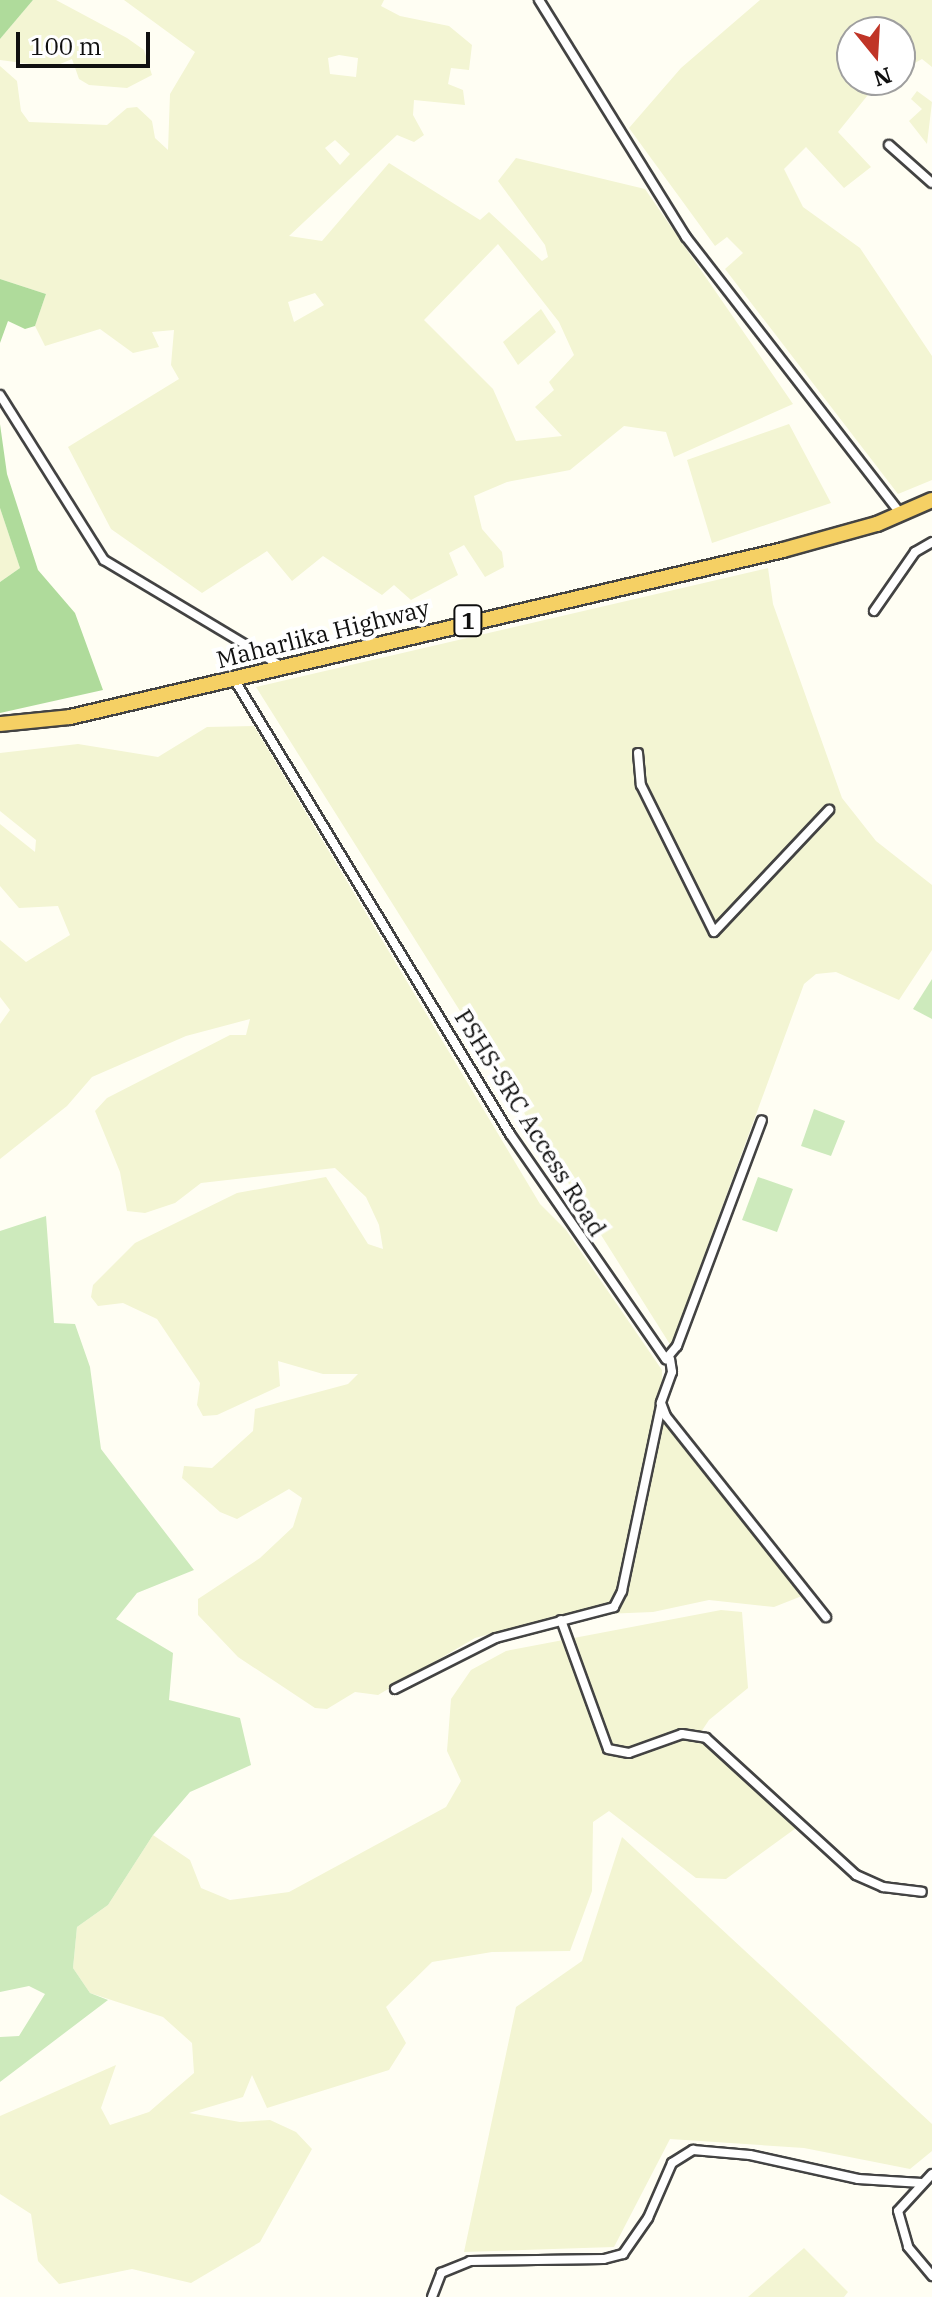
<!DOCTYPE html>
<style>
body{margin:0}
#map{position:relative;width:932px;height:2297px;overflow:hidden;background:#fffef3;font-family:"IBM Plex Serif",serif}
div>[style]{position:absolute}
.farmland>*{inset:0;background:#f3f5d3}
.green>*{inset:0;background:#cdeabc}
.forest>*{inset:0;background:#afdb9b}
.roads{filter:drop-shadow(2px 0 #434343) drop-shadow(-2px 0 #434343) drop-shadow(0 2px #434343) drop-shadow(0 -2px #434343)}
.minor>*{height:8px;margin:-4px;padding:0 4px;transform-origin:4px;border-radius:4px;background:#fff}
.trunk>*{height:14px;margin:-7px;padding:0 7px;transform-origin:7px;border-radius:7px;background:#f5d064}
span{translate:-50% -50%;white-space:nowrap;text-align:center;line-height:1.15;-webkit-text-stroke:8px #fff;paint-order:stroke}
.shield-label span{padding:2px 6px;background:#fff;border:2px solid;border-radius:6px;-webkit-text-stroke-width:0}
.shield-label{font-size:22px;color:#101010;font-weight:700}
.street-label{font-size:24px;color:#101010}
.north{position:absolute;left:836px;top:16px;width:80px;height:80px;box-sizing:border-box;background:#fff;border:2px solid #9f9f9f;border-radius:50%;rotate:162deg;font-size:22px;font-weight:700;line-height:32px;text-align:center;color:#101010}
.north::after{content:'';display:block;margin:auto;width:28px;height:36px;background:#c03527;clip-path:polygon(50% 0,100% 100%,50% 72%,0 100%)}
.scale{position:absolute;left:16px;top:32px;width:134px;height:36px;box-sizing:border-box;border:4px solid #101010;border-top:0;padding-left:10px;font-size:24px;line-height:28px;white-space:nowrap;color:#101010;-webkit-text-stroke:6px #fff;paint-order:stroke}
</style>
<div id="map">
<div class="farmland">
<i style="clip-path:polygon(33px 0,56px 0,127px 38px,144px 50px,152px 75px,127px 88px,89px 85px,79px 79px,72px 59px,53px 67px,0 60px,0 39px)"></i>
<i style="clip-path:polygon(evenodd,124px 0,384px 0,381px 6px,400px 16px,449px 26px,472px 45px,469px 70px,451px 68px,448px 84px,463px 90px,465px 105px,414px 100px,413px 115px,424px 135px,414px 142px,397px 135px,289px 236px,322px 241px,389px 163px,480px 220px,489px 212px,542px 261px,548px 257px,545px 245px,498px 181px,516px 158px,645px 189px,793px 404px,674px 457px,666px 432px,624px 426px,570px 470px,507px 482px,474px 496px,482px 529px,502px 552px,504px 567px,485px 577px,464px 545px,449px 553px,458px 575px,411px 600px,394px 585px,382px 595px,323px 556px,292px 581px,267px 551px,202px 593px,111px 529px,68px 447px,179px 379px,171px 365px,174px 330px,152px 332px,159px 347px,133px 353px,100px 329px,45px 346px,35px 326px,46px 294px,0 279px,0 66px,17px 81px,21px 111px,29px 122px,107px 125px,127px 108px,137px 107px,152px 121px,155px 138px,168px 150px,170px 94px,195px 52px,124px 0,339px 55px,358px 58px,356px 77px,330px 74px,328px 58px,339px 55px,124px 0,335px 140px,350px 154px,340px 165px,325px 148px,335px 140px,124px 0,498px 244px,559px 322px,574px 355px,549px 382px,554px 390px,535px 407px,562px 436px,516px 441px,493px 389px,424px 320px,498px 244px,124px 0,315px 293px,324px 305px,294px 322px,288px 302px,315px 293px)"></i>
<i style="clip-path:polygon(760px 0,932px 0,932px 67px,922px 59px,902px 70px,900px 32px,852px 32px,852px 80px,880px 80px,838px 132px,871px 167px,844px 188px,806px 147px,784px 169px,803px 207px,860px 248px,932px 356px,932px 480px,898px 494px,725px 269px,743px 253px,727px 237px,715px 246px,629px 128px,681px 68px)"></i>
<i style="clip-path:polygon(917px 91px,932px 102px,927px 144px,909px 121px,922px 109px,911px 99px)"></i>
<i style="clip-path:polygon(541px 309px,556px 332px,518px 365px,503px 342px)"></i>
<i style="clip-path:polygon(789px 424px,831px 503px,712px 543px,687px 460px)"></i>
<i style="clip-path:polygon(0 508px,20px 568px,0 582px)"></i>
<i style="clip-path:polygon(768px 568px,773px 604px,842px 798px,876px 841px,932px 885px,932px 950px,899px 1000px,836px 972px,816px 974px,804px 984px,671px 1346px,256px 687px)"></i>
<i style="clip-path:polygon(254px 726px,540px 1204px,566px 1230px,662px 1370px,663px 1419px,807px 1594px,774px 1607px,709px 1600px,653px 1612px,555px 1616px,475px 1638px,378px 1695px,355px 1692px,327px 1709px,315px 1708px,238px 1657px,198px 1615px,198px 1599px,260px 1558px,293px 1527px,302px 1498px,289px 1489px,237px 1519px,220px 1512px,182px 1478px,184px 1466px,212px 1468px,253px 1431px,255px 1409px,348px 1384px,358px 1374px,323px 1374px,278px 1361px,280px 1386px,217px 1415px,203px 1416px,197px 1405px,200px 1383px,157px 1319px,123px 1303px,98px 1306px,91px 1297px,93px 1285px,135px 1243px,237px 1193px,326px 1177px,368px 1244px,383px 1249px,379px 1225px,366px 1197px,335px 1168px,201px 1183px,175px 1203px,145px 1213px,127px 1211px,120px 1172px,95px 1111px,107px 1098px,230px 1035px,246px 1035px,250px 1019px,186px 1036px,92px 1077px,67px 1106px,0 1159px,0 1024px,10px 1010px,0 997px,0 940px,26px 962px,70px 935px,58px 906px,19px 908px,0 886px,0 824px,35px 852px,36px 840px,0 811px,0 753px,78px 744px,158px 757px,207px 727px)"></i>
<i style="clip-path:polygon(721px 1610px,742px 1612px,748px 1688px,709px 1720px,697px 1738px,742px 1774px,796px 1828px,726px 1879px,696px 1878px,609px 1811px,593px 1822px,592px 1891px,570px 1951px,492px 1952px,432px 1962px,386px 2007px,406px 2043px,389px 2070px,267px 2108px,252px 2075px,243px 2097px,189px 2113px,240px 2122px,270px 2120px,296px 2132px,312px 2149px,260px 2242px,191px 2283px,132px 2269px,59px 2284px,38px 2261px,31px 2214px,0 2194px,0 2116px,116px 2065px,101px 2108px,110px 2125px,149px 2112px,194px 2073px,192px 2043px,163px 2017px,90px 1993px,73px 1968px,77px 1927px,108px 1905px,153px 1835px,190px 1860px,201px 1888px,230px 1900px,289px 1892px,446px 1807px,461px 1781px,447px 1751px,451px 1699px,471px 1670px,506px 1651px)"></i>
<i style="clip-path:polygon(622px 1837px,932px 2124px,932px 2151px,910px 2169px,804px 2148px,670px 2139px,614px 2247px,464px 2252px,516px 2007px,582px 1961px)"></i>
<i style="clip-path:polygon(804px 2248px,848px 2292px,844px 2297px,748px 2297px)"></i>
</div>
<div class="green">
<i style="clip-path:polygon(932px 979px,932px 1019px,913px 1009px)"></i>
<i style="clip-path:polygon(814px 1109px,845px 1121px,831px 1156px,801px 1146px)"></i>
<i style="clip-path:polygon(758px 1177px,793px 1189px,777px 1232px,742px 1220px)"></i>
<i style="clip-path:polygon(46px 1216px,54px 1323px,75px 1324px,90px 1367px,101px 1449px,194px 1570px,137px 1593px,116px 1619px,173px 1653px,169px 1700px,240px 1718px,251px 1765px,190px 1792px,153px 1835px,108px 1905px,77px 1927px,73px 1968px,90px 1993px,108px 2000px,0 2082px,0 2037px,19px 2036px,45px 1994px,29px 1986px,0 1992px,0 1231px)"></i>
</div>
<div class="forest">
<i style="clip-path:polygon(0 0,33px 0,0 39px)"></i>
<i style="clip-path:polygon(0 279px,46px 294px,35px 326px,25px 329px,8px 321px,0 343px)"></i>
<i style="clip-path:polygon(0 424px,7px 474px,38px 570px,75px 613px,103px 690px,0 713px,0 582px,20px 568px,0 508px)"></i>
</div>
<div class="roads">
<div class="minor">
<i style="left:539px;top:0;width:279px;rotate:58.2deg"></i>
<i style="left:686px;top:237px;width:351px;rotate:52.2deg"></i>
<i style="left:889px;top:145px;width:57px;rotate:41.5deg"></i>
<i style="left:0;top:395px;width:195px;rotate:57.8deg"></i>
<i style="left:104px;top:560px;width:206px;rotate:30.9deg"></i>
<i style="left:874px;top:611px;width:72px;rotate:-55.2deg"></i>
<i style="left:915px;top:552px;width:20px;rotate:-30deg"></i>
<i style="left:234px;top:679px;width:532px;rotate:58.76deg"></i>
<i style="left:510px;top:1134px;width:274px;rotate:55.3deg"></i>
<i style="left:666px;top:1359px;width:17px;rotate:-50deg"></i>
<i style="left:677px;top:1346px;width:241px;rotate:-69.4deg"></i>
<i style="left:638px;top:753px;width:32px;rotate:85deg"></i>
<i style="left:641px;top:785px;width:164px;rotate:63.6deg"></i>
<i style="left:714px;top:932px;width:168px;rotate:-46.7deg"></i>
<i style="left:670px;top:1359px;width:13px;rotate:81deg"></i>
<i style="left:672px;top:1372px;width:33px;rotate:110deg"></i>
<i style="left:661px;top:1403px;width:14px;rotate:69deg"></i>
<i style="left:666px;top:1416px;width:257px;rotate:51.5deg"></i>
<i style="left:561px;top:1620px;width:137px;rotate:70deg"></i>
<i style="left:608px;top:1749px;width:21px;rotate:11deg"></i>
<i style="left:629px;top:1753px;width:56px;rotate:-19.7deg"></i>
<i style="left:682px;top:1734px;width:24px;rotate:9deg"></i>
<i style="left:706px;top:1738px;width:203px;rotate:42.4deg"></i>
<i style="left:856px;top:1875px;width:30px;rotate:24deg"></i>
<i style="left:883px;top:1887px;width:39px;rotate:7deg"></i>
<i style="left:395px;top:1689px;width:113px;rotate:-26.8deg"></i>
<i style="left:496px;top:1638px;width:122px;rotate:-14.7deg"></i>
<i style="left:614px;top:1607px;width:18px;rotate:-63deg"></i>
<i style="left:622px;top:1591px;width:189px;rotate:-78.1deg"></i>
<i style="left:932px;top:2174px;width:50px;rotate:132.6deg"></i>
<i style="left:898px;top:2211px;width:37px;rotate:74deg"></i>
<i style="left:908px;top:2247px;width:38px;rotate:50deg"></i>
<i style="left:432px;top:2297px;width:26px;rotate:-69deg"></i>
<i style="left:441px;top:2273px;width:31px;rotate:-22deg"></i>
<i style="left:470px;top:2261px;width:134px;rotate:-0.9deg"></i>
<i style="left:604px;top:2259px;width:20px;rotate:-15deg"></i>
<i style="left:623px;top:2254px;width:44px;rotate:-55.2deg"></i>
<i style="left:648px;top:2218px;width:60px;rotate:-66.4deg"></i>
<i style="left:672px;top:2163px;width:25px;rotate:-32deg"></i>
<i style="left:693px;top:2150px;width:57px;rotate:5deg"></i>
<i style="left:750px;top:2155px;width:111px;rotate:12.5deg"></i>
<i style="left:858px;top:2179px;width:64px;rotate:3.6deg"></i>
</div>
<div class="trunk">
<i style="left:0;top:724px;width:70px;rotate:-5.7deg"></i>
<i style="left:70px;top:717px;width:732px;rotate:-13.18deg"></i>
<i style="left:783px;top:550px;width:98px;rotate:-15.5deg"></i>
<i style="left:877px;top:524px;width:60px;rotate:-23.6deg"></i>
</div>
</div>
<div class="shield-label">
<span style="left:468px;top:621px">1</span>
</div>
<div class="street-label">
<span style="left:323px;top:634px;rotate:-14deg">Maharlika Highway</span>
<span style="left:530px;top:1123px;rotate:58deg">PSHS-SRC Access Road</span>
</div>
<div class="north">N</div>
<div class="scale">100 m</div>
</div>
